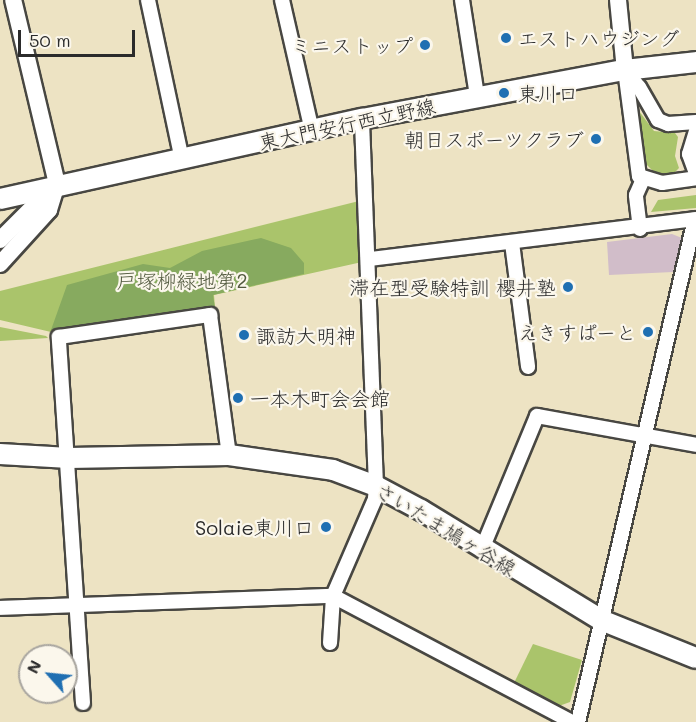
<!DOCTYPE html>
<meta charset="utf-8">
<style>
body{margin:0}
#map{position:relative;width:696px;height:722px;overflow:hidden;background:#ede3c3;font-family:Mali,"Klee One",sans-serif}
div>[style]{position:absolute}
.industrial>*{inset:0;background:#d1bdc9}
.green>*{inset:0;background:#aac46b}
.forest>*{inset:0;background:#87aa5f}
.roads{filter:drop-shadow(2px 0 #484742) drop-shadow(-2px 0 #484742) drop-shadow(0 2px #484742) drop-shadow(0 -2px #484742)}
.minor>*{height:14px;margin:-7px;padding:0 7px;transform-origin:7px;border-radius:7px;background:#fff}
.tertiary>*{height:16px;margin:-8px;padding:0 8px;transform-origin:8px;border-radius:8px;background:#fff}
.secondary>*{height:20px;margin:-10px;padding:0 10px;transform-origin:10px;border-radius:10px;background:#fff}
.dots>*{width:16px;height:16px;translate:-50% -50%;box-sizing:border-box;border:3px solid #fbf7ec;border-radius:50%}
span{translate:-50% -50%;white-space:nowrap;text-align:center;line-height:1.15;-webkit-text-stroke:4.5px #fbf7ec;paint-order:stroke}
.poi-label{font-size:20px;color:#2b2b2b}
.left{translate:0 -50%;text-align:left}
.right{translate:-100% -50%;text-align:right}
.street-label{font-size:20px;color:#2b2b2b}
.park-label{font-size:20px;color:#51593e}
.north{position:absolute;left:18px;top:644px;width:60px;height:60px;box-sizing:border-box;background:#fbf7ec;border:2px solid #a8a59f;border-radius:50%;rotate:297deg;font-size:16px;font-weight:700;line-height:24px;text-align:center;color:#2b2b2b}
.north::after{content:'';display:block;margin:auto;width:21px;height:27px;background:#1f6fb2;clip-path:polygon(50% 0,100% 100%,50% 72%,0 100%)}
.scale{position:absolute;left:18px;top:30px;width:117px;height:27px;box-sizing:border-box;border:3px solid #2b2b2b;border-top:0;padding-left:8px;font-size:18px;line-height:21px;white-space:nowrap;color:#2b2b2b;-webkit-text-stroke:4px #fbf7ec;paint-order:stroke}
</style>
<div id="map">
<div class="industrial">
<i style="clip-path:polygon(672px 234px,682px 238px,673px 272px,609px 275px,607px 242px)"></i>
</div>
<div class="green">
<i style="clip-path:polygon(636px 107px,654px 131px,675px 133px,678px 137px,675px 156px,679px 168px,674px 173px,656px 174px,644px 162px)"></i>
<i style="clip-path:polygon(696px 195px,696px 208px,651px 212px,658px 200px)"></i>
<i style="clip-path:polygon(359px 201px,362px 262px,214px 295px,215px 308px,51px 332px,0 320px,0 291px)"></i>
<i style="clip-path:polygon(0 327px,46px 336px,48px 338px,0 341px)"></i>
<i style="clip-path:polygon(533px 644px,582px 660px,570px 702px,559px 706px,514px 683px)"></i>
</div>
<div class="forest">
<i style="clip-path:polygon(261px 238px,291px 248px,304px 263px,304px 274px,213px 295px,215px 308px,51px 330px,67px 285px,143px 264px,170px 268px,202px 251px)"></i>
</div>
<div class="roads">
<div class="minor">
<i style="left:148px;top:0;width:164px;rotate:78deg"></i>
<i style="left:282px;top:0;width:134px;rotate:77.1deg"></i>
<i style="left:462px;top:0;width:97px;rotate:81.1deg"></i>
<i style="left:625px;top:70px;width:107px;rotate:82.5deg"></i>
<i style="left:639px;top:176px;width:24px;rotate:17deg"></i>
<i style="left:662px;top:183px;width:34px;rotate:-8deg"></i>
<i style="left:625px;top:70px;width:22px;rotate:51deg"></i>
<i style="left:639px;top:87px;width:38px;rotate:60deg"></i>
<i style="left:658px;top:120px;width:11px;rotate:22deg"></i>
<i style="left:668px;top:124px;width:28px;rotate:-4deg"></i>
<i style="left:696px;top:131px;width:24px;rotate:107deg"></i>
<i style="left:689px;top:154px;width:20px;rotate:70deg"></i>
<i style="left:640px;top:229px;width:34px;rotate:-97deg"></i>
<i style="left:636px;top:195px;width:17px;rotate:-66deg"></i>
<i style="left:512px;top:243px;width:125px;rotate:82.6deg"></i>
<i style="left:370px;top:259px;width:328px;rotate:-7deg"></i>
<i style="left:482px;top:549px;width:144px;rotate:-67.5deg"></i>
<i style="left:537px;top:416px;width:162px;rotate:10.3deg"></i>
<i style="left:0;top:608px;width:333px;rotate:-2.1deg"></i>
<i style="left:333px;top:596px;width:270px;rotate:27.8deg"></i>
<i style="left:330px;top:643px;width:47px;rotate:-86.3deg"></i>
<i style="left:333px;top:596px;width:106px;rotate:-66.6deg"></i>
<i style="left:375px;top:499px;width:13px;rotate:-86deg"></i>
<i style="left:376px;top:486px;width:367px;rotate:-92.2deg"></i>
<i style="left:83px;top:703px;width:367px;rotate:-93.8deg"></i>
<i style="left:59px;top:337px;width:153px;rotate:-8.3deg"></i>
<i style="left:210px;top:315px;width:141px;rotate:82.3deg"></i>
<i style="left:578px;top:722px;width:516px;rotate:-76.91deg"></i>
</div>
<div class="tertiary">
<i style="left:618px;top:0;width:70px;rotate:84.3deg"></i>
<i style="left:0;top:240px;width:76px;rotate:-45deg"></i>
<i style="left:0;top:264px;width:73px;rotate:-47.8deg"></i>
<i style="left:49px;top:210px;width:27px;rotate:-73deg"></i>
<i style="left:57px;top:184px;width:189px;rotate:-103.4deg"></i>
</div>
<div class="secondary">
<i style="left:0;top:199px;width:371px;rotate:-12.5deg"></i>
<i style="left:362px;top:119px;width:268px;rotate:-10.6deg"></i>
<i style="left:625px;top:70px;width:71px;rotate:-6.4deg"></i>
<i style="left:0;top:454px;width:69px;rotate:3.3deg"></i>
<i style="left:69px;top:458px;width:160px;rotate:-1.1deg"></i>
<i style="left:229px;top:455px;width:105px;rotate:8.2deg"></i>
<i style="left:333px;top:470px;width:46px;rotate:20.4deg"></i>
<i style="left:376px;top:486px;width:51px;rotate:28.1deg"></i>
<i style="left:421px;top:510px;width:211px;rotate:31.4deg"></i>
<i style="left:601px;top:620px;width:102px;rotate:21.8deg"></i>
</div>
</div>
<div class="dots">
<i style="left:506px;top:38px;background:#1f6fb2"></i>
<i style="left:425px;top:45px;background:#1f6fb2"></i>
<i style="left:504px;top:93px;background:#1f6fb2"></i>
<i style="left:596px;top:139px;background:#1f6fb2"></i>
<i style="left:568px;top:287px;background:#1f6fb2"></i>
<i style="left:648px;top:332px;background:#1f6fb2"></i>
<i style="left:244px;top:335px;background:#1f6fb2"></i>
<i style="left:238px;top:398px;background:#1f6fb2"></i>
<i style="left:326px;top:527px;background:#1f6fb2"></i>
</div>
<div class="poi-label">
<span class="left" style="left:518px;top:38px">エストハウジング</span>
<span class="right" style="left:413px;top:45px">ミニストップ</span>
<span class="left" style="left:518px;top:93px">東川口</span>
<span class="right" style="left:584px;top:139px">朝日スポーツクラブ</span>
<span class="right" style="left:556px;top:287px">滞在型受験特訓 櫻井塾</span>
<span class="right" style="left:636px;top:332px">えきすぱーと</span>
<span class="left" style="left:256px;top:335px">諏訪大明神</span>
<span class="left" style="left:250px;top:398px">一本木町会会館</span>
<span class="right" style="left:314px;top:527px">Solaie東川口</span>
</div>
<div class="street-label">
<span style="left:347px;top:124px;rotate:-12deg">東大門安行西立野線</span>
<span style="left:446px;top:529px;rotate:31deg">さいたま鳩ヶ谷線</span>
</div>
<div class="park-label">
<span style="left:182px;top:280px">戸塚柳緑地第2</span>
</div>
<div class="north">N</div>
<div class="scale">50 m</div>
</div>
